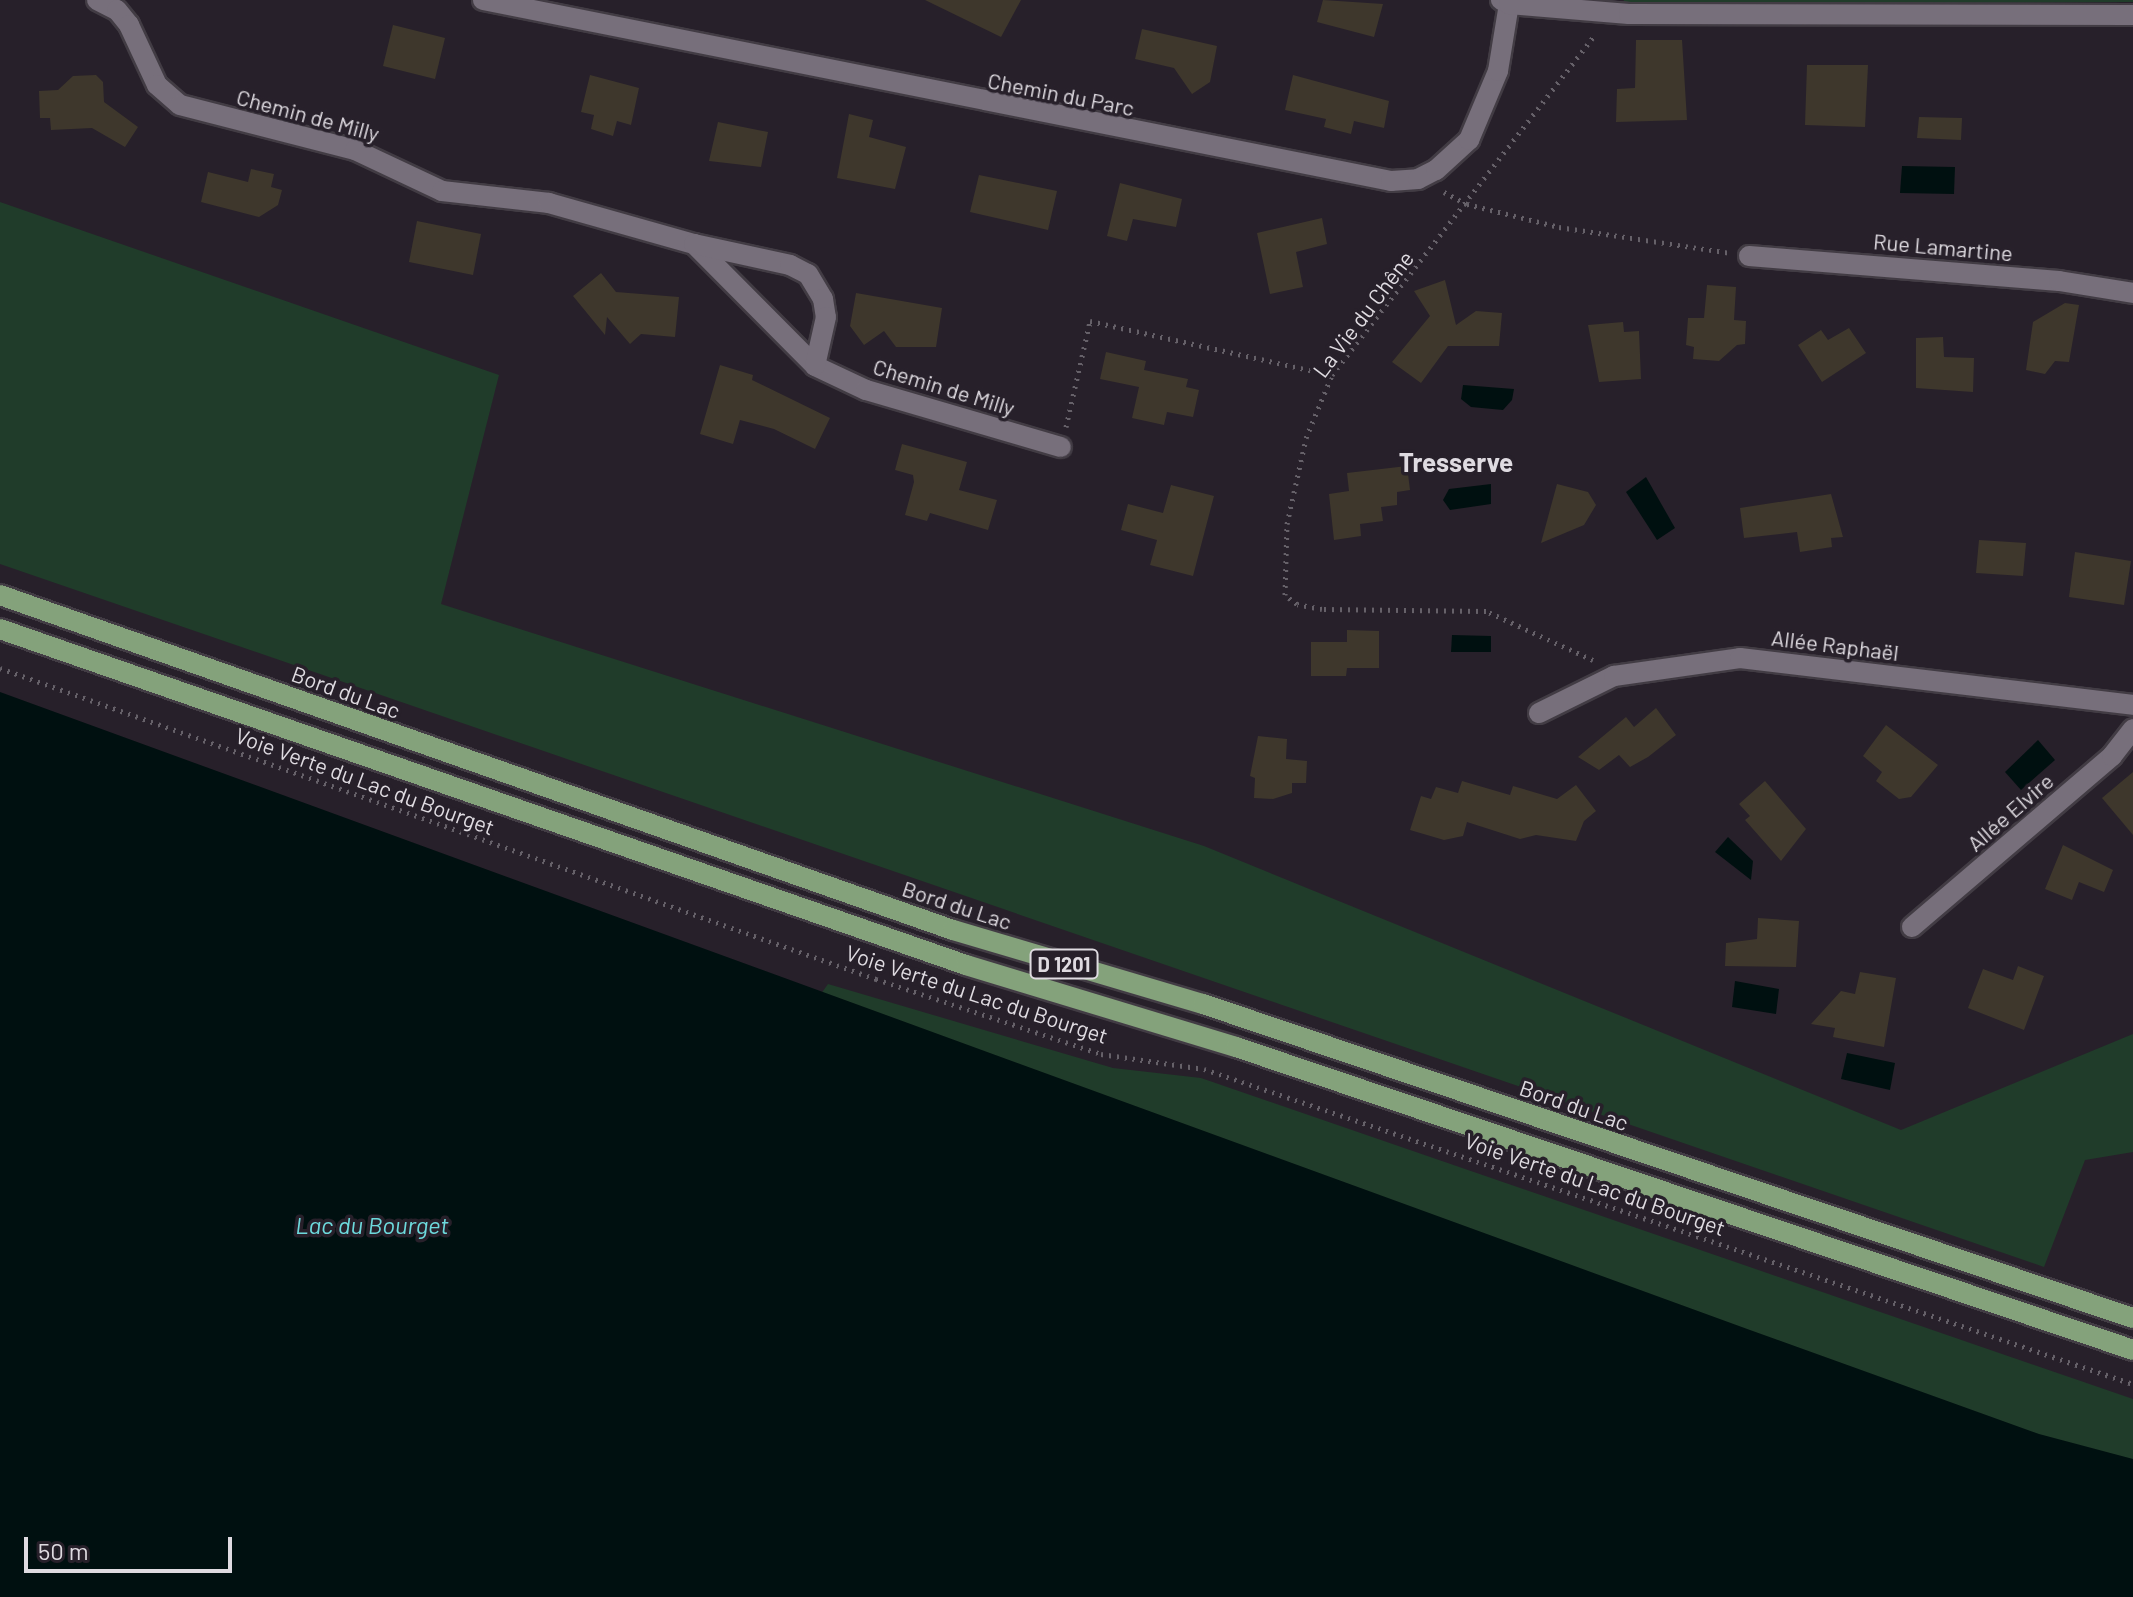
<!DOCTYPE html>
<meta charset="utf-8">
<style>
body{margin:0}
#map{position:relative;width:2133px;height:1597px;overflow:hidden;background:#27202a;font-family:Barlow,sans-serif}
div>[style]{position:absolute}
.green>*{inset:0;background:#203c2a}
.water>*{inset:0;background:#001010}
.building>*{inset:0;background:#3e372c}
.path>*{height:5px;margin-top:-2.5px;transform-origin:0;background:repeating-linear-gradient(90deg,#666169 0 2px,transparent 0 8px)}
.roads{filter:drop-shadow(2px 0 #423c44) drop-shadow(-2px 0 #423c44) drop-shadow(0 2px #423c44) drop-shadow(0 -2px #423c44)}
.street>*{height:20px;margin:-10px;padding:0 10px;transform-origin:10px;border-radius:10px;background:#776f7b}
.primary>*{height:20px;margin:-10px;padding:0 10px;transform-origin:10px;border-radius:10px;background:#84a27b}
span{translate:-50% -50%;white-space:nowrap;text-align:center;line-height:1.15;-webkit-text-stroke:7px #27202a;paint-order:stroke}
.shield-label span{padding:2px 6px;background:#27202a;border:2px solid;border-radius:6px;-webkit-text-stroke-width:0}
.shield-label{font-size:20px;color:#dfdbe1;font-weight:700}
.street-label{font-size:22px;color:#dfdbe1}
.water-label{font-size:24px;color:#6ddadd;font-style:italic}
.quarter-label{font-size:26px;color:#dfdbe1;font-weight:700}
.scale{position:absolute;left:24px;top:1537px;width:208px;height:36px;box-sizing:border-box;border:4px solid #dfdbe1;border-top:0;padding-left:10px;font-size:24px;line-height:28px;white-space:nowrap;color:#dfdbe1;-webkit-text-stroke:6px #27202a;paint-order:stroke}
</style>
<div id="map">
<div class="green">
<i style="clip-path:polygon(1624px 0,2133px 0,2133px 2px,1622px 5px)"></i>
<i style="clip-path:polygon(0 202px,499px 375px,441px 604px,1204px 846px,1901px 1130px,2133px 1034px,2133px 1152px,2085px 1160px,2044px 1267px,0 564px)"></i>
<i style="clip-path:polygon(828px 984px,1113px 1068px,1201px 1078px,2133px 1399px,2133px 1577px,799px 1025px)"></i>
</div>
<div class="water">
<i style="clip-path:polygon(1902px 166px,1955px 167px,1954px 194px,1900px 193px)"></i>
<i style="clip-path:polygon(1463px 385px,1514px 389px,1512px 400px,1503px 410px,1471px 407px,1461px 399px)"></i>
<i style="clip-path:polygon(1646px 477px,1675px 528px,1657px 540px,1626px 492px)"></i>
<i style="clip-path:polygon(1491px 484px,1491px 504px,1450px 510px,1443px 500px,1449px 489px)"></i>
<i style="clip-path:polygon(1452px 635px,1491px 636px,1491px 652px,1451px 652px)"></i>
<i style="clip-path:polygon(0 692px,1750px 1330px,2039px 1434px,2133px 1459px,2133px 1597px,0 1597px)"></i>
<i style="clip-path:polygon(2038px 740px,2055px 760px,2021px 790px,2005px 772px)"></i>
<i style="clip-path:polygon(1728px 837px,1753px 861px,1751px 880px,1715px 852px)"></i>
<i style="clip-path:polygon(1735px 981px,1779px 989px,1776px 1014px,1732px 1007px)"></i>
<i style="clip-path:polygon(1847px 1053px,1895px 1063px,1890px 1090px,1841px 1079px)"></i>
</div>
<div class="building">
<i style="clip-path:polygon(925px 0,1021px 0,1001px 37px)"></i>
<i style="clip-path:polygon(1323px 0,1383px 4px,1374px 37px,1317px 22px)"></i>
<i style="clip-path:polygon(393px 25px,445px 38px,435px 79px,383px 66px)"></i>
<i style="clip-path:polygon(1142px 29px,1217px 46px,1210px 82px,1192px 94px,1174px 68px,1135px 59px)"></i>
<i style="clip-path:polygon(1636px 40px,1682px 40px,1687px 120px,1616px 122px,1617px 89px,1635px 88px)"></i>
<i style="clip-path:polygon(1807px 65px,1868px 65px,1865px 127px,1805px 125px)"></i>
<i style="clip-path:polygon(96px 75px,103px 82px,104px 102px,138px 127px,125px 147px,92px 128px,51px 130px,50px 118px,40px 118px,39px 91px,58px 90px,73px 76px)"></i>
<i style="clip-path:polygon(590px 75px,639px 88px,631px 125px,617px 121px,613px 136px,591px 129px,594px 115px,581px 112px)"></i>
<i style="clip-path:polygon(1293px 75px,1389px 101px,1384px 128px,1354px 121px,1351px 134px,1324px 127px,1326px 119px,1285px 110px)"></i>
<i style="clip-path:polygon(849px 114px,873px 120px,869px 137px,906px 147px,895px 189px,837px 178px)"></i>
<i style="clip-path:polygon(1919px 117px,1962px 118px,1961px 140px,1917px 138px)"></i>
<i style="clip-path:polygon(718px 122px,768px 132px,761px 167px,709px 161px)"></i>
<i style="clip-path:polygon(251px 169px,274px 174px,271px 187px,282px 190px,278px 205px,259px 217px,201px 202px,208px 172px,248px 182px)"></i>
<i style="clip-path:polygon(979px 175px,1057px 191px,1048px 230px,970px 212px)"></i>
<i style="clip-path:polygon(1120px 183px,1182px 199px,1176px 227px,1133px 219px,1127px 241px,1107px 236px)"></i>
<i style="clip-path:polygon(1322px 218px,1327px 244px,1296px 252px,1303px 287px,1270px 294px,1257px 233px)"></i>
<i style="clip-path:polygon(417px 221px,481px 234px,473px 275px,409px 262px)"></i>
<i style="clip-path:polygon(601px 273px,616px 292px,679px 297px,675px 337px,641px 334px,630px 344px,607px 317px,605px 335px,573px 296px)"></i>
<i style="clip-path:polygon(1445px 280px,1456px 325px,1476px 311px,1502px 313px,1499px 346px,1448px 346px,1421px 383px,1392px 362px,1430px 316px,1414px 291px)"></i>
<i style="clip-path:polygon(1707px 285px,1736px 287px,1734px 320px,1746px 321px,1745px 344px,1737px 345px,1719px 361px,1693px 359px,1694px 347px,1686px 345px,1688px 318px,1704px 318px)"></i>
<i style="clip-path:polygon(856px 293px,942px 308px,936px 347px,896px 347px,884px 331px,864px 345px,850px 326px)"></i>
<i style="clip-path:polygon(2065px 303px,2079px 305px,2069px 362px,2055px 361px,2045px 374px,2026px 370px,2033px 322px)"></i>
<i style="clip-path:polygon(1623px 322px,1624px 332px,1639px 331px,1641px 379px,1599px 382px,1588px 325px)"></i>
<i style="clip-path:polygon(1849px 328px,1866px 353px,1822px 382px,1798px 345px,1821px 330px,1828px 340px)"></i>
<i style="clip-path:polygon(1943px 337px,1944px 357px,1974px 358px,1973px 392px,1916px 388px,1916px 338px)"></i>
<i style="clip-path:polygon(1106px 352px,1146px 361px,1144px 370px,1188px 379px,1186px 387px,1199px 390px,1193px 417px,1167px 412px,1164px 425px,1132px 418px,1139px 387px,1100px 379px)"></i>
<i style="clip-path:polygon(720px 365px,753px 375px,752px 380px,830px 418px,815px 449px,774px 429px,740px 420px,733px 444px,700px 434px)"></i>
<i style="clip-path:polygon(902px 444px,967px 462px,959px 490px,997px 500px,988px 530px,930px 513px,927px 521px,905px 515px,914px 482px,913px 475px,895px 470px)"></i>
<i style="clip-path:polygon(1407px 466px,1410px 490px,1397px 492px,1397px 505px,1381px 507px,1383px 521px,1360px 524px,1361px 536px,1334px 540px,1329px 494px,1349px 491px,1347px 473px)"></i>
<i style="clip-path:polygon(1557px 484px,1588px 492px,1596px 505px,1584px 525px,1541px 543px)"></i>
<i style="clip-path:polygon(1171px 485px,1214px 496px,1193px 576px,1150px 565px,1157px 540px,1121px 530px,1128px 504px,1163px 513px)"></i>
<i style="clip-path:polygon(1831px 494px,1843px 537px,1831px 538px,1832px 547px,1800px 552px,1797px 532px,1744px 538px,1740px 508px)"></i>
<i style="clip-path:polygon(1979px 540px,2026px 543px,2023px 576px,1976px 573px)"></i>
<i style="clip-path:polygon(2075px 552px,2131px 561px,2124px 605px,2069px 597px)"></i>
<i style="clip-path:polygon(1347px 630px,1379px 631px,1379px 668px,1347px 668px,1346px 676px,1311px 676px,1311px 642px,1347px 642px)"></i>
<i style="clip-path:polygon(1656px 708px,1676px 735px,1648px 757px,1630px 767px,1619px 755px,1599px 770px,1578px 757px,1626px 717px,1634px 727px)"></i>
<i style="clip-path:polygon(1886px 725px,1938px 765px,1911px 797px,1899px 799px,1876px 781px,1882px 772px,1863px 756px)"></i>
<i style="clip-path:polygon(1258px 736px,1287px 739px,1286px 759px,1307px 761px,1306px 783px,1292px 783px,1292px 793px,1273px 799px,1254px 798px,1255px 778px,1250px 776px)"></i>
<i style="clip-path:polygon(2133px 772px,2133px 835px,2102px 798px)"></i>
<i style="clip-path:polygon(1462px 781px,1510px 795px,1513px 786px,1557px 799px,1576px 785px,1596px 811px,1584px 821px,1576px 841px,1536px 835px,1520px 839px,1467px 822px,1463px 836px,1444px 840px,1410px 830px,1421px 796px,1431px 799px,1436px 787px,1458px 793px)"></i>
<i style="clip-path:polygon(1765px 781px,1806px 829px,1781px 861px,1745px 820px,1750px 816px,1739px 804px)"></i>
<i style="clip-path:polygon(2063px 845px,2113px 870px,2104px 892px,2079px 882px,2072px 900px,2045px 889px)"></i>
<i style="clip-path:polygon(1758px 918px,1799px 921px,1796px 967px,1725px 966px,1726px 943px,1757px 939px)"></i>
<i style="clip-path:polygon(2018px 966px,2044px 976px,2024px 1030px,1968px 1008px,1983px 969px,2013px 980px)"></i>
<i style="clip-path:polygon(1860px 972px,1896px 978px,1884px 1047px,1833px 1037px,1835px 1028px,1811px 1024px,1841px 991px,1855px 994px)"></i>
</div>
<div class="path">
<i style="left:1444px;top:192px;width:26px;rotate:28deg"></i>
<i style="left:1467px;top:204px;width:95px;rotate:14deg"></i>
<i style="left:1559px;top:227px;width:173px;rotate:8.6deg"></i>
<i style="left:1066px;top:427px;width:109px;rotate:-77.2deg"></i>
<i style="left:1090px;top:321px;width:248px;rotate:12.6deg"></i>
<i style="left:1593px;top:660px;width:118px;rotate:-155.4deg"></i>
<i style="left:1486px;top:611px;width:164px;rotate:-179.3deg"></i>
<i style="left:1322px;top:609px;width:25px;rotate:-169deg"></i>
<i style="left:1297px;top:604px;width:15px;rotate:-143deg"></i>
<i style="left:1285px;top:595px;width:71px;rotate:-88.4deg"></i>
<i style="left:1287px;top:524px;width:88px;rotate:-77.5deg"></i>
<i style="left:1306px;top:438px;width:68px;rotate:-67.6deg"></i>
<i style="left:1332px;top:375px;width:431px;rotate:-52.3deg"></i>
<i style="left:0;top:668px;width:930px;rotate:19.55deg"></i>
<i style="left:876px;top:979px;width:237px;rotate:18.4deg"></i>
<i style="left:1101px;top:1054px;width:104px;rotate:8.3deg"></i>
<i style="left:1204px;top:1069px;width:981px;rotate:18.73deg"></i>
</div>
<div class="roads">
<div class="street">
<i style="left:97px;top:0;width:22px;rotate:27deg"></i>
<i style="left:117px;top:10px;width:19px;rotate:51deg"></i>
<i style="left:129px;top:25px;width:66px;rotate:65deg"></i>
<i style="left:157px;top:85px;width:30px;rotate:41deg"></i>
<i style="left:180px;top:105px;width:181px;rotate:14.4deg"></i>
<i style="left:355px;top:150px;width:96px;rotate:25.2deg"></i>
<i style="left:442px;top:191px;width:108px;rotate:6.4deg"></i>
<i style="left:549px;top:203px;width:151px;rotate:15.8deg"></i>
<i style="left:694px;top:244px;width:172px;rotate:45.2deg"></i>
<i style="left:815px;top:366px;width:56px;rotate:25.2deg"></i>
<i style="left:866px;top:390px;width:203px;rotate:16.3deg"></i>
<i style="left:483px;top:0;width:926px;rotate:11.27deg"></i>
<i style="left:1391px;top:181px;width:27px;rotate:-4deg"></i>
<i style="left:1418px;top:179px;width:20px;rotate:-27deg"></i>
<i style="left:1436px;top:170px;width:45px;rotate:-42.3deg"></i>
<i style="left:1469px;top:140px;width:75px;rotate:-67.2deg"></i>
<i style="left:1498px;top:71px;width:68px;rotate:-80.7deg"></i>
<i style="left:1509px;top:4px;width:9px;rotate:-153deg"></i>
<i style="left:1509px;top:4px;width:120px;rotate:4.8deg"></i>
<i style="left:1629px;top:14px;width:504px;rotate:0.11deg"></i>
<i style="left:694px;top:244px;width:98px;rotate:12.3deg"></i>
<i style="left:790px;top:265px;width:20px;rotate:27deg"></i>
<i style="left:808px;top:274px;width:29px;rotate:59deg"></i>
<i style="left:823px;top:299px;width:18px;rotate:81deg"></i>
<i style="left:826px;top:317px;width:50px;rotate:102.7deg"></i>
<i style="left:1749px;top:256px;width:311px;rotate:4.6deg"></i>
<i style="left:2059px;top:281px;width:75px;rotate:9.2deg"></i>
<i style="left:1539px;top:713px;width:84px;rotate:-26.3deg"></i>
<i style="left:1614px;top:676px;width:127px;rotate:-8.1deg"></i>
<i style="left:1740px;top:658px;width:396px;rotate:6.8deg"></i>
<i style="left:1912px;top:927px;width:263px;rotate:-40.5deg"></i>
<i style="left:2112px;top:756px;width:34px;rotate:-52deg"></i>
</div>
<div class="primary">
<i style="left:0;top:595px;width:1010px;rotate:19.37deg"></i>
<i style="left:953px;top:930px;width:261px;rotate:16.5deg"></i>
<i style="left:1203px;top:1004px;width:982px;rotate:18.66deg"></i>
<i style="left:0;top:629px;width:1023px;rotate:19.18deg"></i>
<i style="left:966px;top:965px;width:282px;rotate:16.9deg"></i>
<i style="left:1236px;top:1047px;width:947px;rotate:18.66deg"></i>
</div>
</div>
<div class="shield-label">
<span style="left:1064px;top:964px">D 1201</span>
</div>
<div class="street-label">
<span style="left:1061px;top:94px;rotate:11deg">Chemin du Parc</span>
<span style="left:308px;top:115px;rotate:15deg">Chemin de Milly</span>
<span style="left:1943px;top:247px;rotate:5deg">Rue Lamartine</span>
<span style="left:1363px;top:314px;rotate:-53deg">La Vie du Chêne</span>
<span style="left:944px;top:387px;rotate:17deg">Chemin de Milly</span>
<span style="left:1835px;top:645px;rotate:7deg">Allée Raphaël</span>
<span style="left:346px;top:692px;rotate:20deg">Bord du Lac</span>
<span style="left:365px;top:781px;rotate:20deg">Voie Verte du Lac du Bourget</span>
<span style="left:2010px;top:812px;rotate:-41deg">Allée Elvire</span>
<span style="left:957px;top:905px;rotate:18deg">Bord du Lac</span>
<span style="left:977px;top:994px;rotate:18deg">Voie Verte du Lac du Bourget</span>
<span style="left:1574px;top:1105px;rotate:19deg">Bord du Lac</span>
<span style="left:1595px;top:1184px;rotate:19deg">Voie Verte du Lac du Bourget</span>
</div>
<div class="water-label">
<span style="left:372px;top:1225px">Lac du Bourget</span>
</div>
<div class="quarter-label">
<span style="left:1456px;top:462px">Tresserve</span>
</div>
<div class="scale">50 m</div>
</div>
